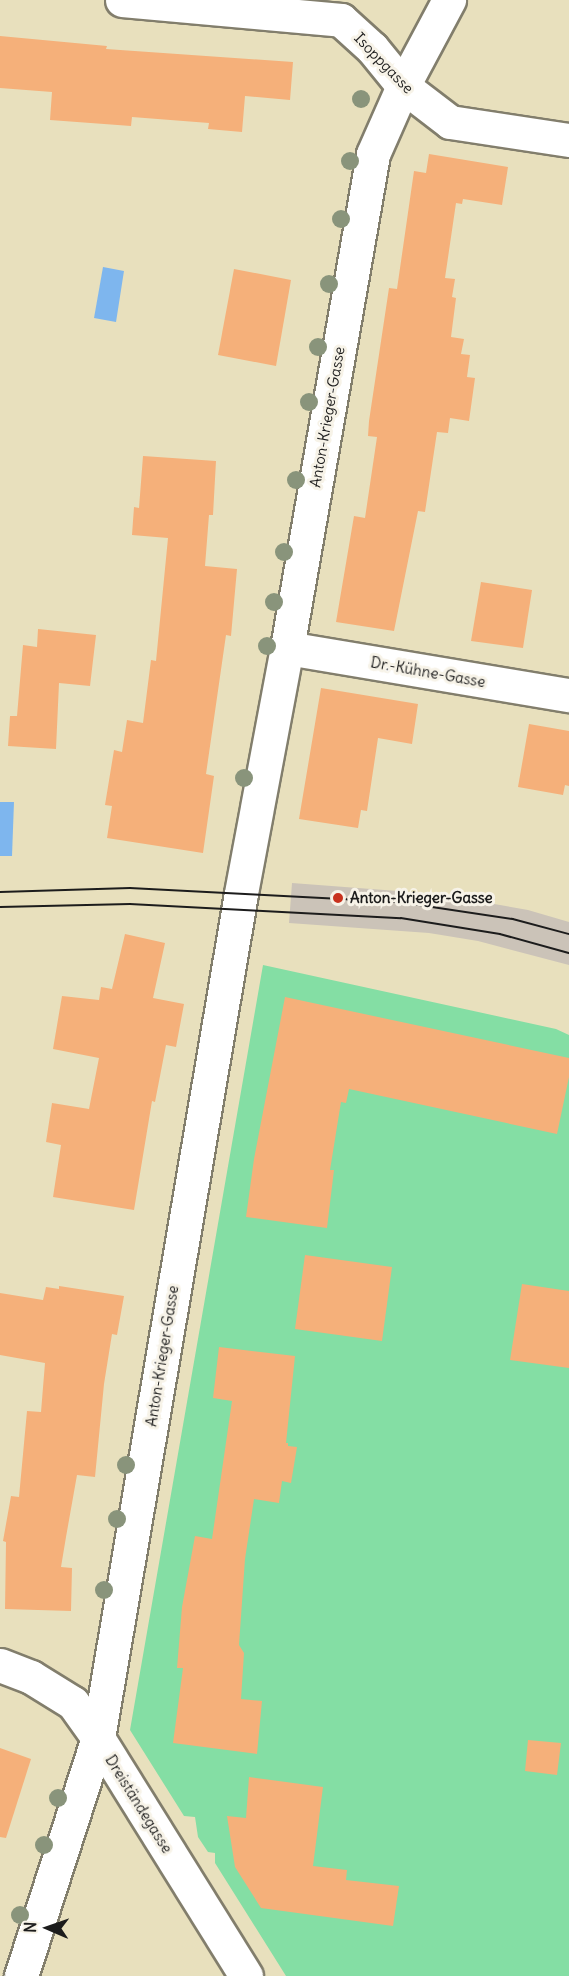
<!DOCTYPE html>
<meta charset="utf-8">
<style>
body{margin:0}
#map{position:relative;width:569px;height:1976px;overflow:hidden;background:#e8e0bd;font-family:Delius,sans-serif}
div>[style]{position:absolute}
.industrial>*{inset:0;background:#cbc3b8}
.green>*{inset:0;background:#84dea4}
.water>*{inset:0;background:#7eb6ee}
.building>*{inset:0;background:#f5b07a}
.roads{filter:drop-shadow(2px 0 #827e6c) drop-shadow(-2px 0 #827e6c) drop-shadow(0 2px #827e6c) drop-shadow(0 -2px #827e6c)}
.street>*{height:33px;margin:-16.5px;padding:0 16.5px;transform-origin:16.5px;border-radius:16.5px;background:#fff}
.secondary>*{height:33px;margin:-16.5px;padding:0 16.5px;transform-origin:16.5px;border-radius:16.5px;background:#fff}
.tram>*{height:1.5px;margin:-0.75px;padding:0 0.75px;transform-origin:0.75px;border-radius:0.75px;background:#1c1c1c}
.trees>*{width:18px;height:18px;margin:-9px;border-radius:50%;background:#89947b}
.dots>*{width:16px;height:16px;translate:-50% -50%;box-sizing:border-box;border:3px solid #f7f3e8;border-radius:50%}
span{translate:-50% -50%;white-space:nowrap;text-align:center;line-height:1.15;-webkit-text-stroke:6px #f7f3e8;paint-order:stroke}
.street-label{font-size:15px;color:#1c1c1c}
.poi-label{font-size:15px;color:#1c1c1c;font-weight:700}
.left{translate:0 -50%;text-align:left}
.north{position:absolute;left:18px;top:1898px;width:60px;height:60px;-webkit-text-stroke:4px #f7f3e8;paint-order:stroke;rotate:272deg;font-size:16px;font-weight:700;line-height:24px;text-align:center;color:#1c1c1c}
.north::after{content:'';display:block;margin:auto;width:21px;height:27px;background:#1c1c1c;clip-path:polygon(50% 0,100% 100%,50% 72%,0 100%)}
</style>
<div id="map">
<div class="industrial">
<i style="clip-path:polygon(292px 883px,437px 894px,528px 910px,569px 922px,569px 965px,478px 941px,429px 933px,289px 923px)"></i>
</div>
<div class="green">
<i style="clip-path:polygon(263px 965px,556px 1029px,569px 1035px,569px 1976px,286px 1976px,215px 1863px,215px 1853px,208px 1852px,198px 1837px,195px 1817px,184px 1816px,130px 1730px)"></i>
</div>
<div class="water">
<i style="clip-path:polygon(103px 267px,124px 271px,116px 322px,94px 318px)"></i>
<i style="clip-path:polygon(0 802px,14px 802px,12px 856px,0 856px)"></i>
</div>
<div class="building">
<i style="clip-path:polygon(0 36px,107px 46px,106px 49px,293px 62px,290px 100px,245px 96px,242px 132px,208px 129px,209px 123px,132px 117px,131px 126px,50px 120px,52px 92px,0 88px)"></i>
<i style="clip-path:polygon(429px 154px,508px 167px,502px 205px,463px 199px,462px 204px,456px 203px,445px 278px,455px 279px,452px 297px,456px 298px,451px 337px,464px 339px,461px 354px,470px 355px,467px 377px,475px 378px,469px 421px,450px 418px,448px 433px,437px 432px,425px 512px,418px 511px,394px 631px,336px 622px,354px 516px,365px 518px,377px 437px,368px 436px,369px 421px,389px 288px,397px 289px,414px 171px,426px 173px)"></i>
<i style="clip-path:polygon(234px 269px,291px 280px,276px 366px,218px 355px)"></i>
<i style="clip-path:polygon(143px 456px,216px 461px,213px 515px,209px 515px,205px 566px,237px 569px,231px 636px,226px 635px,206px 774px,214px 776px,203px 853px,107px 838px,112px 806px,105px 805px,114px 750px,122px 752px,127px 720px,143px 723px,151px 660px,156px 661px,168px 538px,132px 535px,134px 507px,139px 508px)"></i>
<i style="clip-path:polygon(481px 582px,532px 590px,523px 648px,471px 641px)"></i>
<i style="clip-path:polygon(38px 629px,96px 635px,90px 686px,59px 683px,56px 749px,8px 746px,10px 716px,17px 716px,23px 645px,37px 647px)"></i>
<i style="clip-path:polygon(321px 688px,418px 704px,412px 744px,378px 738px,367px 811px,361px 810px,358px 828px,299px 819px)"></i>
<i style="clip-path:polygon(529px 724px,569px 731px,569px 786px,565px 785px,563px 795px,518px 787px)"></i>
<i style="clip-path:polygon(125px 934px,165px 943px,153px 998px,184px 1004px,176px 1047px,166px 1045px,155px 1102px,152px 1101px,134px 1210px,53px 1197px,61px 1145px,46px 1142px,52px 1103px,89px 1109px,99px 1058px,53px 1049px,62px 996px,99px 1000px,101px 987px,112px 989px)"></i>
<i style="clip-path:polygon(285px 997px,569px 1058px,569px 1077px,557px 1134px,349px 1089px,346px 1103px,341px 1102px,330px 1170px,334px 1170px,327px 1228px,246px 1217px,254px 1159px)"></i>
<i style="clip-path:polygon(305px 1255px,392px 1267px,382px 1341px,295px 1329px)"></i>
<i style="clip-path:polygon(522px 1284px,569px 1291px,569px 1368px,510px 1360px)"></i>
<i style="clip-path:polygon(59px 1286px,124px 1296px,117px 1335px,112px 1334px,104px 1384px,95px 1477px,77px 1475px,66px 1537px,61px 1567px,72px 1568px,71px 1611px,5px 1609px,6px 1542px,3px 1541px,11px 1496px,19px 1497px,27px 1411px,41px 1412px,45px 1363px,0 1355px,0 1293px,43px 1300px,46px 1287px,59px 1289px)"></i>
<i style="clip-path:polygon(219px 1347px,295px 1356px,286px 1443px,288px 1443px,288px 1446px,297px 1447px,291px 1483px,282px 1481px,279px 1503px,254px 1499px,245px 1559px,239px 1645px,244px 1653px,241px 1699px,262px 1701px,257px 1754px,173px 1743px,183px 1668px,177px 1668px,182px 1607px,195px 1536px,212px 1539px,232px 1401px,213px 1398px)"></i>
<i style="clip-path:polygon(528px 1740px,561px 1743px,557px 1775px,525px 1771px)"></i>
<i style="clip-path:polygon(0 1748px,31px 1759px,6px 1838px,0 1837px)"></i>
<i style="clip-path:polygon(249px 1777px,323px 1787px,313px 1866px,347px 1870px,346px 1880px,399px 1886px,393px 1926px,261px 1908px,235px 1867px,227px 1816px,246px 1818px)"></i>
</div>
<div class="roads">
<div class="street">
<i style="left:122px;top:0;width:220px;rotate:5.2deg"></i>
<i style="left:341px;top:20px;width:42px;rotate:42.1deg"></i>
<i style="left:372px;top:48px;width:49px;rotate:50.8deg"></i>
<i style="left:403px;top:86px;width:59px;rotate:37.5deg"></i>
<i style="left:450px;top:122px;width:120px;rotate:8.6deg"></i>
<i style="left:287px;top:648px;width:286px;rotate:9.5deg"></i>
<i style="left:21px;top:1976px;width:250px;rotate:-72.1deg"></i>
<i style="left:98px;top:1738px;width:857px;rotate:-80.39deg"></i>
<i style="left:241px;top:893px;width:249px;rotate:-79.4deg"></i>
<i style="left:287px;top:648px;width:501px;rotate:-80.12deg"></i>
<i style="left:373px;top:154px;width:74px;rotate:-66.2deg"></i>
<i style="left:403px;top:86px;width:98px;rotate:-61.9deg"></i>
</div>
<div class="secondary">
<i style="left:0;top:1665px;width:33px;rotate:21deg"></i>
<i style="left:31px;top:1677px;width:49px;rotate:31.8deg"></i>
<i style="left:73px;top:1703px;width:43px;rotate:54.5deg"></i>
<i style="left:98px;top:1738px;width:280px;rotate:58.1deg"></i>
</div>
</div>
<div class="tram">
<i style="left:0;top:892px;width:130px;rotate:-1.8deg"></i>
<i style="left:130px;top:888px;width:269px;rotate:3deg"></i>
<i style="left:399px;top:902px;width:115px;rotate:8.5deg"></i>
<i style="left:513px;top:919px;width:58px;rotate:15deg"></i>
<i style="left:0;top:907px;width:130px;rotate:-1.3deg"></i>
<i style="left:130px;top:904px;width:271px;rotate:3deg"></i>
<i style="left:401px;top:918px;width:100px;rotate:9.2deg"></i>
<i style="left:500px;top:934px;width:72px;rotate:15.4deg"></i>
</div>
<div class="trees">
<i style="left:361px;top:99px"></i>
<i style="left:350px;top:161px"></i>
<i style="left:341px;top:219px"></i>
<i style="left:329px;top:284px"></i>
<i style="left:318px;top:347px"></i>
<i style="left:309px;top:402px"></i>
<i style="left:296px;top:480px"></i>
<i style="left:284px;top:552px"></i>
<i style="left:274px;top:602px"></i>
<i style="left:267px;top:646px"></i>
<i style="left:244px;top:778px"></i>
<i style="left:126px;top:1465px"></i>
<i style="left:117px;top:1519px"></i>
<i style="left:104px;top:1590px"></i>
<i style="left:58px;top:1798px"></i>
<i style="left:44px;top:1845px"></i>
<i style="left:20px;top:1915px"></i>
</div>
<div class="dots">
<i style="left:338px;top:898px;background:#c8321e"></i>
</div>
<div class="street-label">
<span style="left:384px;top:63px;rotate:46deg">Isoppgasse</span>
<span style="left:327px;top:417px;rotate:-80deg">Anton-Krieger-Gasse</span>
<span style="left:428px;top:672px;rotate:10deg">Dr.-Kühne-Gasse</span>
<span style="left:162px;top:1356px;rotate:-81deg">Anton-Krieger-Gasse</span>
<span style="left:139px;top:1804px;rotate:58deg">Dreiständegasse</span>
</div>
<div class="poi-label">
<span class="left" style="left:350px;top:898px">Anton-Krieger-Gasse</span>
</div>
<div class="north">N</div>
</div>
